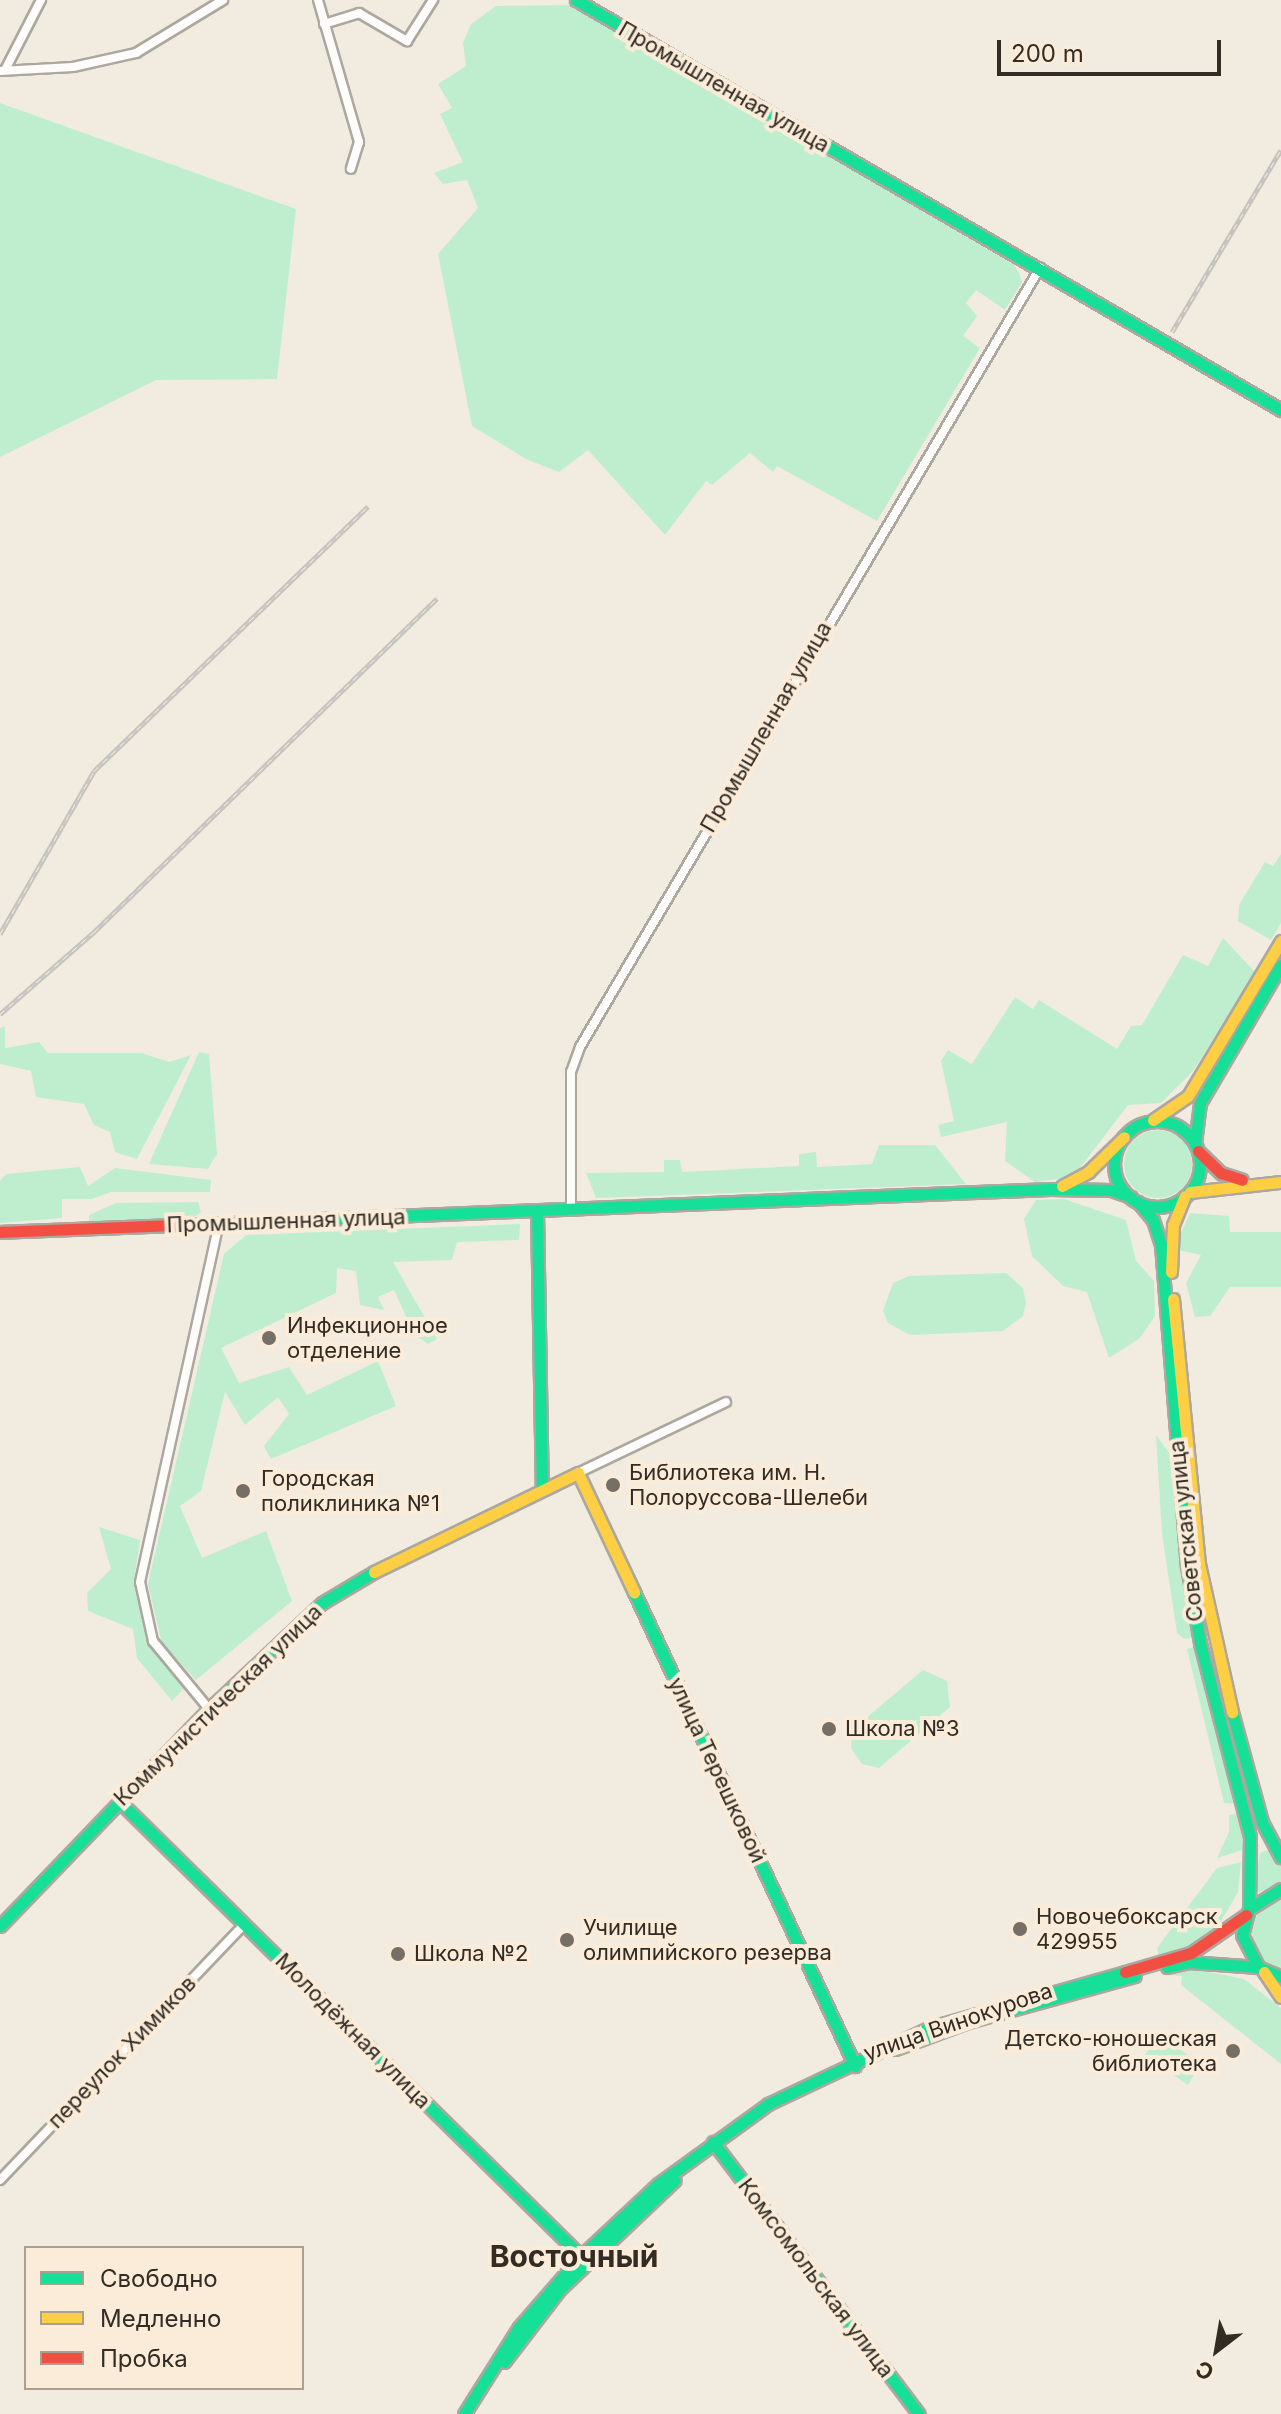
<!DOCTYPE html>
<meta charset="utf-8">
<style>
body{margin:0}
#map{position:relative;width:1281px;height:2414px;overflow:hidden;background:#f2ebe0;font-family:Inter,sans-serif}
div>[style]{position:absolute}
.green>*{inset:0;background:#bfeecf}
.round{border-radius:50%}
.roads{filter:drop-shadow(2px 0 #aca79f) drop-shadow(-2px 0 #aca79f) drop-shadow(0 2px #aca79f) drop-shadow(0 -2px #aca79f)}
.street>*{height:8px;margin:-4px;padding:0 4px;transform-origin:4px;border-radius:4px;background:#fdfcfa}
.fast>*{height:11px;margin:-5.5px;padding:0 5.5px;transform-origin:5.5px;border-radius:5.5px;background:#16e098}
.fast>.ring{margin:-5.5px;padding:0;box-sizing:content-box;background:none;border:11px solid #16e098;border-radius:50%}
.slow>*{height:11px;margin:-5.5px;padding:0 5.5px;transform-origin:5.5px;border-radius:5.5px;background:#ffcf43}
.jam>*{height:11px;margin:-5.5px;padding:0 5.5px;transform-origin:5.5px;border-radius:5.5px;background:#f24e42}
.rail>*{height:5px;margin-top:-2.5px;transform-origin:0;background:repeating-linear-gradient(90deg,#faecd8 0 6px,#c5c3c0 0 12px);box-sizing:border-box;border-block:2px solid #c5c3c0}
.dots>*{width:22px;height:22px;translate:-50% -50%;box-sizing:border-box;border:4px solid #faecd8;border-radius:50%}
span{translate:-50% -50%;white-space:nowrap;text-align:center;line-height:1.15;-webkit-text-stroke:8px #faecd8;paint-order:stroke}
.street-label{font-size:22px;color:#322c25}
.poi-label{font-size:22px;color:#322c25}
.left{translate:0 -50%;text-align:left}
.right{translate:-100% -50%;text-align:right}
.district-label{font-size:30px;color:#322c25;font-weight:700}
.legend{position:absolute;left:24px;top:2246px;width:280px;height:144px;box-sizing:border-box;background:#faecd8;border:2px solid #aa9f90;margin:0;padding:10px 14px;list-style:none;font-size:24px;color:#322c25}
.legend li{display:flex;align-items:center;gap:16px;height:40px}
.legend b{width:40px;border:2px solid #aa9f90}
.north{position:absolute;left:1177px;top:2310px;width:80px;height:80px;-webkit-text-stroke:6px #faecd8;paint-order:stroke;rotate:211deg;font-size:22px;font-weight:700;line-height:32px;text-align:center;color:#322c25}
.north::after{content:'';display:block;margin:auto;width:28px;height:36px;background:#322c25;clip-path:polygon(50% 0,100% 100%,50% 72%,0 100%)}
.scale{position:absolute;left:997px;top:40px;width:224px;height:36px;box-sizing:border-box;border:4px solid #322c25;border-top:0;padding-left:10px;font-size:24px;line-height:28px;white-space:nowrap;color:#322c25;-webkit-text-stroke:6px #faecd8;paint-order:stroke}
</style>
<div id="map">
<div class="green">
<i style="clip-path:polygon(571px 5px,1014px 265px,1019px 273px,1022px 282px,1005px 310px,976px 290px,966px 303px,977px 316px,963px 336px,980px 348px,877px 521px,777px 466px,773px 472px,750px 453px,712px 485px,706px 481px,665px 535px,588px 450px,559px 472px,526px 459px,472px 426px,438px 254px,478px 208px,467px 180px,443px 184px,434px 173px,463px 162px,440px 114px,452px 108px,438px 84px,466px 66px,463px 43px,471px 24px,496px 6px)"></i>
<i style="clip-path:polygon(0 103px,296px 209px,277px 379px,156px 380px,0 457px)"></i>
<i style="clip-path:polygon(1281px 854px,1281px 923px,1271px 940px,1238px 921px,1239px 905px,1265px 862px,1273px 866px)"></i>
<i style="clip-path:polygon(1223px 938px,1255px 972px,1193px 1071px,1161px 1103px,1128px 1105px,1073px 1177px,1035px 1182px,1005px 1161px,1007px 1122px,941px 1137px,938px 1125px,954px 1121px,941px 1061px,948px 1050px,972px 1064px,1015px 997px,1033px 1009px,1039px 1000px,1117px 1049px,1131px 1026px,1142px 1025px,1183px 955px,1208px 966px)"></i>
<i style="clip-path:polygon(5px 1026px,5px 1048px,39px 1042px,48px 1053px,142px 1053px,169px 1062px,191px 1055px,137px 1159px,115px 1152px,110px 1132px,94px 1125px,84px 1104px,36px 1097px,31px 1071px,0 1064px,0 1028px)"></i>
<i style="clip-path:polygon(199px 1052px,209px 1054px,217px 1154px,208px 1169px,149px 1164px)"></i>
<i class="round" style="left:1124px;top:1130px;width:68px;height:68px"></i>
<i style="clip-path:polygon(879px 1145px,935px 1145px,966px 1184px,596px 1198px,586px 1173px,664px 1172px,664px 1160px,680px 1160px,682px 1172px,799px 1166px,799px 1154px,816px 1152px,817px 1167px,872px 1164px)"></i>
<i style="clip-path:polygon(80px 1167px,88px 1186px,115px 1168px,211px 1180px,210px 1192px,111px 1192px,92px 1199px,62px 1199px,62px 1218px,0 1223px,0 1181px,6px 1174px)"></i>
<i style="clip-path:polygon(1064px 1199px,1126px 1220px,1136px 1261px,1154px 1281px,1155px 1316px,1140px 1338px,1109px 1358px,1087px 1292px,1063px 1286px,1032px 1256px,1024px 1219px,1036px 1200px)"></i>
<i style="clip-path:polygon(198px 1202px,201px 1212px,190px 1220px,89px 1222px,89px 1215px,116px 1203px)"></i>
<i style="clip-path:polygon(1190px 1213px,1229px 1216px,1230px 1232px,1281px 1232px,1281px 1287px,1230px 1287px,1210px 1316px,1195px 1317px,1186px 1283px,1201px 1255px,1174px 1249px)"></i>
<i style="clip-path:polygon(520px 1224px,519px 1240px,457px 1242px,452px 1260px,393px 1262px,437px 1339px,428px 1344px,414px 1334px,394px 1290px,378px 1297px,384px 1310px,360px 1305px,356px 1271px,337px 1268px,336px 1293px,221px 1348px,239px 1383px,289px 1367px,307px 1395px,378px 1361px,396px 1406px,271px 1459px,264px 1446px,289px 1414px,278px 1397px,245px 1425px,225px 1392px,201px 1491px,180px 1506px,202px 1558px,266px 1531px,292px 1601px,196px 1680px,162px 1644px,148px 1584px,224px 1254px,246px 1235px)"></i>
<i style="clip-path:polygon(1006px 1273px,1023px 1288px,1026px 1303px,1023px 1316px,1003px 1331px,910px 1335px,888px 1323px,883px 1311px,893px 1283px,909px 1276px)"></i>
<i style="clip-path:polygon(1156px 1435px,1174px 1459px,1196px 1637px,1184px 1639px,1177px 1633px,1162px 1534px)"></i>
<i style="clip-path:polygon(99px 1527px,140px 1540px,134px 1580px,150px 1647px,186px 1686px,172px 1701px,137px 1658px,133px 1629px,88px 1611px,87px 1593px,111px 1569px)"></i>
<i style="clip-path:polygon(1194px 1647px,1200px 1653px,1236px 1804px,1224px 1803px,1187px 1649px)"></i>
<i style="clip-path:polygon(923px 1670px,947px 1681px,950px 1707px,879px 1768px,862px 1764px,851px 1748px,852px 1730px)"></i>
<i style="clip-path:polygon(1239px 1813px,1246px 1849px,1217px 1858px,1229px 1832px,1229px 1815px)"></i>
<i style="clip-path:polygon(1271px 1849px,1281px 1865px,1281px 1884px,1259px 1892px,1254px 1888px,1260px 1853px)"></i>
<i style="clip-path:polygon(1241px 1862px,1238px 1892px,1216px 1930px,1204px 1940px,1159px 1957px,1157px 1948px,1217px 1868px)"></i>
<i style="clip-path:polygon(1281px 1897px,1281px 1970px,1259px 1959px,1249px 1939px,1260px 1907px)"></i>
<i style="clip-path:polygon(1185px 1967px,1244px 1979px,1281px 2008px,1281px 2064px,1181px 1985px,1182px 1976px,1170px 1975px,1169px 1970px)"></i>
<i style="clip-path:polygon(1158px 2033px,1200px 2064px,1188px 2085px,1145px 2055px)"></i>
</div>
<div class="roads">
<div class="street">
<i style="left:318px;top:0;width:148px;rotate:73.9deg"></i>
<i style="left:359px;top:142px;width:28px;rotate:107deg"></i>
<i style="left:324px;top:24px;width:37px;rotate:-17deg"></i>
<i style="left:359px;top:13px;width:56px;rotate:30.3deg"></i>
<i style="left:407px;top:41px;width:49px;rotate:-57.6deg"></i>
<i style="left:5px;top:70px;width:79px;rotate:-62.8deg"></i>
<i style="left:0;top:71px;width:73px;rotate:-3.1deg"></i>
<i style="left:73px;top:67px;width:65px;rotate:-12.5deg"></i>
<i style="left:136px;top:53px;width:102px;rotate:-31.3deg"></i>
<i style="left:571px;top:1210px;width:138px;rotate:-90deg"></i>
<i style="left:571px;top:1072px;width:27px;rotate:-70deg"></i>
<i style="left:580px;top:1047px;width:905px;rotate:-59.44deg"></i>
<i style="left:578px;top:1473px;width:164px;rotate:-25.6deg"></i>
<i style="left:209px;top:1709px;width:88px;rotate:-129.5deg"></i>
<i style="left:153px;top:1641px;width:60px;rotate:-102.4deg"></i>
<i style="left:140px;top:1582px;width:367px;rotate:-77.6deg"></i>
<i style="left:0;top:2180px;width:354px;rotate:-46.3deg"></i>
</div>
<div class="fast">
<i style="left:576px;top:0;width:816px;rotate:30.18deg"></i>
<i class="ring" style="left:1114px;top:1121px;width:75px;height:75px"></i>
<i style="left:1195px;top:1143px;width:40px;rotate:-82.9deg"></i>
<i style="left:1200px;top:1103px;width:160px;rotate:-59.6deg"></i>
<i style="left:1138px;top:1202px;width:23px;rotate:50deg"></i>
<i style="left:1153px;top:1220px;width:26px;rotate:72deg"></i>
<i style="left:1161px;top:1245px;width:322px;rotate:85.4deg"></i>
<i style="left:1187px;top:1566px;width:78px;rotate:80.4deg"></i>
<i style="left:1200px;top:1643px;width:200px;rotate:75.5deg"></i>
<i style="left:1250px;top:1837px;width:72px;rotate:90.8deg"></i>
<i style="left:537px;top:1211px;width:278px;rotate:89deg"></i>
<i style="left:295px;top:1220px;width:756px;rotate:-2.35deg"></i>
<i style="left:1050px;top:1189px;width:61px;rotate:0.9deg"></i>
<i style="left:1111px;top:1190px;width:21px;rotate:19deg"></i>
<i style="left:634px;top:1592px;width:523px;rotate:65deg"></i>
<i style="left:1232px;top:1712px;width:114px;rotate:74.7deg"></i>
<i style="left:1262px;top:1822px;width:40px;rotate:62deg"></i>
<i style="left:119px;top:1801px;width:656px;rotate:44.57deg"></i>
<i style="left:1281px;top:1889px;width:38px;rotate:148deg"></i>
<i style="left:1249px;top:1909px;width:27px;rotate:105deg"></i>
<i style="left:1242px;top:1935px;width:36px;rotate:63deg"></i>
<i style="left:1258px;top:1967px;width:25px;rotate:23deg"></i>
<i style="left:0;top:1926px;width:301px;rotate:-46.1deg"></i>
<i style="left:209px;top:1709px;width:155px;rotate:-43.2deg"></i>
<i style="left:322px;top:1603px;width:61px;rotate:-30.8deg"></i>
<i style="left:1167px;top:1967px;width:23px;rotate:-13deg"></i>
<i style="left:1189px;top:1962px;width:69px;rotate:4.1deg"></i>
<i style="left:895px;top:2049px;width:78px;rotate:-20.3deg"></i>
<i style="left:968px;top:2022px;width:173px;rotate:-15.4deg"></i>
<i style="left:713px;top:2142px;width:341px;rotate:52.9deg"></i>
<i style="left:504px;top:2362px;width:92px;rotate:-52.5deg"></i>
<i style="left:560px;top:2289px;width:158px;rotate:-43.5deg"></i>
<i style="left:464px;top:2414px;width:103px;rotate:-57.7deg"></i>
<i style="left:519px;top:2327px;width:94px;rotate:-48.9deg"></i>
<i style="left:581px;top:2256px;width:105px;rotate:-43.1deg"></i>
<i style="left:658px;top:2184px;width:136px;rotate:-36deg"></i>
<i style="left:768px;top:2104px;width:180px;rotate:-25.3deg"></i>
<i style="left:931px;top:2027px;width:202px;rotate:-15.8deg"></i>
</div>
<div class="slow">
<i style="left:1153px;top:1120px;width:42px;rotate:-34.4deg"></i>
<i style="left:1188px;top:1096px;width:181px;rotate:-59deg"></i>
<i style="left:1062px;top:1186px;width:30px;rotate:-28deg"></i>
<i style="left:1088px;top:1172px;width:50px;rotate:-44.2deg"></i>
<i style="left:1190px;top:1192px;width:92px;rotate:-6.3deg"></i>
<i style="left:1171px;top:1272px;width:47px;rotate:-87.6deg"></i>
<i style="left:1173px;top:1225px;width:31px;rotate:-68deg"></i>
<i style="left:1173px;top:1299px;width:266px;rotate:84.4deg"></i>
<i style="left:1199px;top:1564px;width:152px;rotate:77.4deg"></i>
<i style="left:374px;top:1572px;width:227px;rotate:-25.9deg"></i>
<i style="left:578px;top:1473px;width:132px;rotate:64.8deg"></i>
<i style="left:1264px;top:1972px;width:30px;rotate:56deg"></i>
</div>
<div class="jam">
<i style="left:1198px;top:1151px;width:32px;rotate:44deg"></i>
<i style="left:1221px;top:1173px;width:22px;rotate:18deg"></i>
<i style="left:0;top:1232px;width:295px;rotate:-2.3deg"></i>
<i style="left:1125px;top:1972px;width:69px;rotate:-16.1deg"></i>
<i style="left:1191px;top:1953px;width:67px;rotate:-34.6deg"></i>
</div>
</div>
<div class="rail">
<i style="left:1172px;top:332px;width:212px;rotate:-59.1deg"></i>
<i style="left:0;top:934px;width:188px;rotate:-60deg"></i>
<i style="left:94px;top:771px;width:381px;rotate:-44deg"></i>
<i style="left:0;top:1014px;width:126px;rotate:-41.1deg"></i>
<i style="left:95px;top:931px;width:477px;rotate:-44.2deg"></i>
</div>
<div class="dots">
<i style="left:269px;top:1338px;background:#756f66"></i>
<i style="left:613px;top:1485px;background:#756f66"></i>
<i style="left:243px;top:1491px;background:#756f66"></i>
<i style="left:829px;top:1729px;background:#756f66"></i>
<i style="left:1020px;top:1929px;background:#756f66"></i>
<i style="left:567px;top:1940px;background:#756f66"></i>
<i style="left:398px;top:1954px;background:#756f66"></i>
<i style="left:1233px;top:2051px;background:#756f66"></i>
</div>
<div class="street-label">
<span style="left:724px;top:87px;rotate:30deg">Промышленная улица</span>
<span style="left:766px;top:727px;rotate:-60deg">Промышленная улица</span>
<span style="left:286px;top:1221px;rotate:-2deg">Промышленная улица</span>
<span style="left:1186px;top:1531px;rotate:-96deg">Советская улица</span>
<span style="left:218px;top:1705px;rotate:-44deg">Коммунистическая улица</span>
<span style="left:717px;top:1770px;rotate:65deg">улица Терешковой</span>
<span style="left:958px;top:2022px;rotate:-19deg">улица Винокурова</span>
<span style="left:353px;top:2031px;rotate:45deg">Молодёжная улица</span>
<span style="left:122px;top:2052px;rotate:-46deg">переулок Химиков</span>
<span style="left:816px;top:2278px;rotate:53deg">Комсомольская улица</span>
</div>
<div class="poi-label">
<span class="left" style="left:287px;top:1338px">Инфекционное<br>отделение</span>
<span class="left" style="left:629px;top:1485px">Библиотека им. Н.<br>Полоруссова-Шелеби</span>
<span class="left" style="left:261px;top:1491px">Городская<br>поликлиника №1</span>
<span class="left" style="left:845px;top:1729px">Школа №3</span>
<span class="left" style="left:1036px;top:1929px">Новочебоксарск<br>429955</span>
<span class="left" style="left:583px;top:1940px">Училище<br>олимпийского резерва</span>
<span class="left" style="left:414px;top:1954px">Школа №2</span>
<span class="right" style="left:1217px;top:2051px">Детско-юношеская<br>библиотека</span>
</div>
<div class="district-label">
<span style="left:574px;top:2256px">Восточный</span>
</div>
<ul class="legend">
<li><b style="height:10px;background:#16e098"></b>Свободно</li>
<li><b style="height:10px;background:#ffcf43"></b>Медленно</li>
<li><b style="height:10px;background:#f24e42"></b>Пробка</li>
</ul>
<div class="north">С</div>
<div class="scale">200 m</div>
</div>
